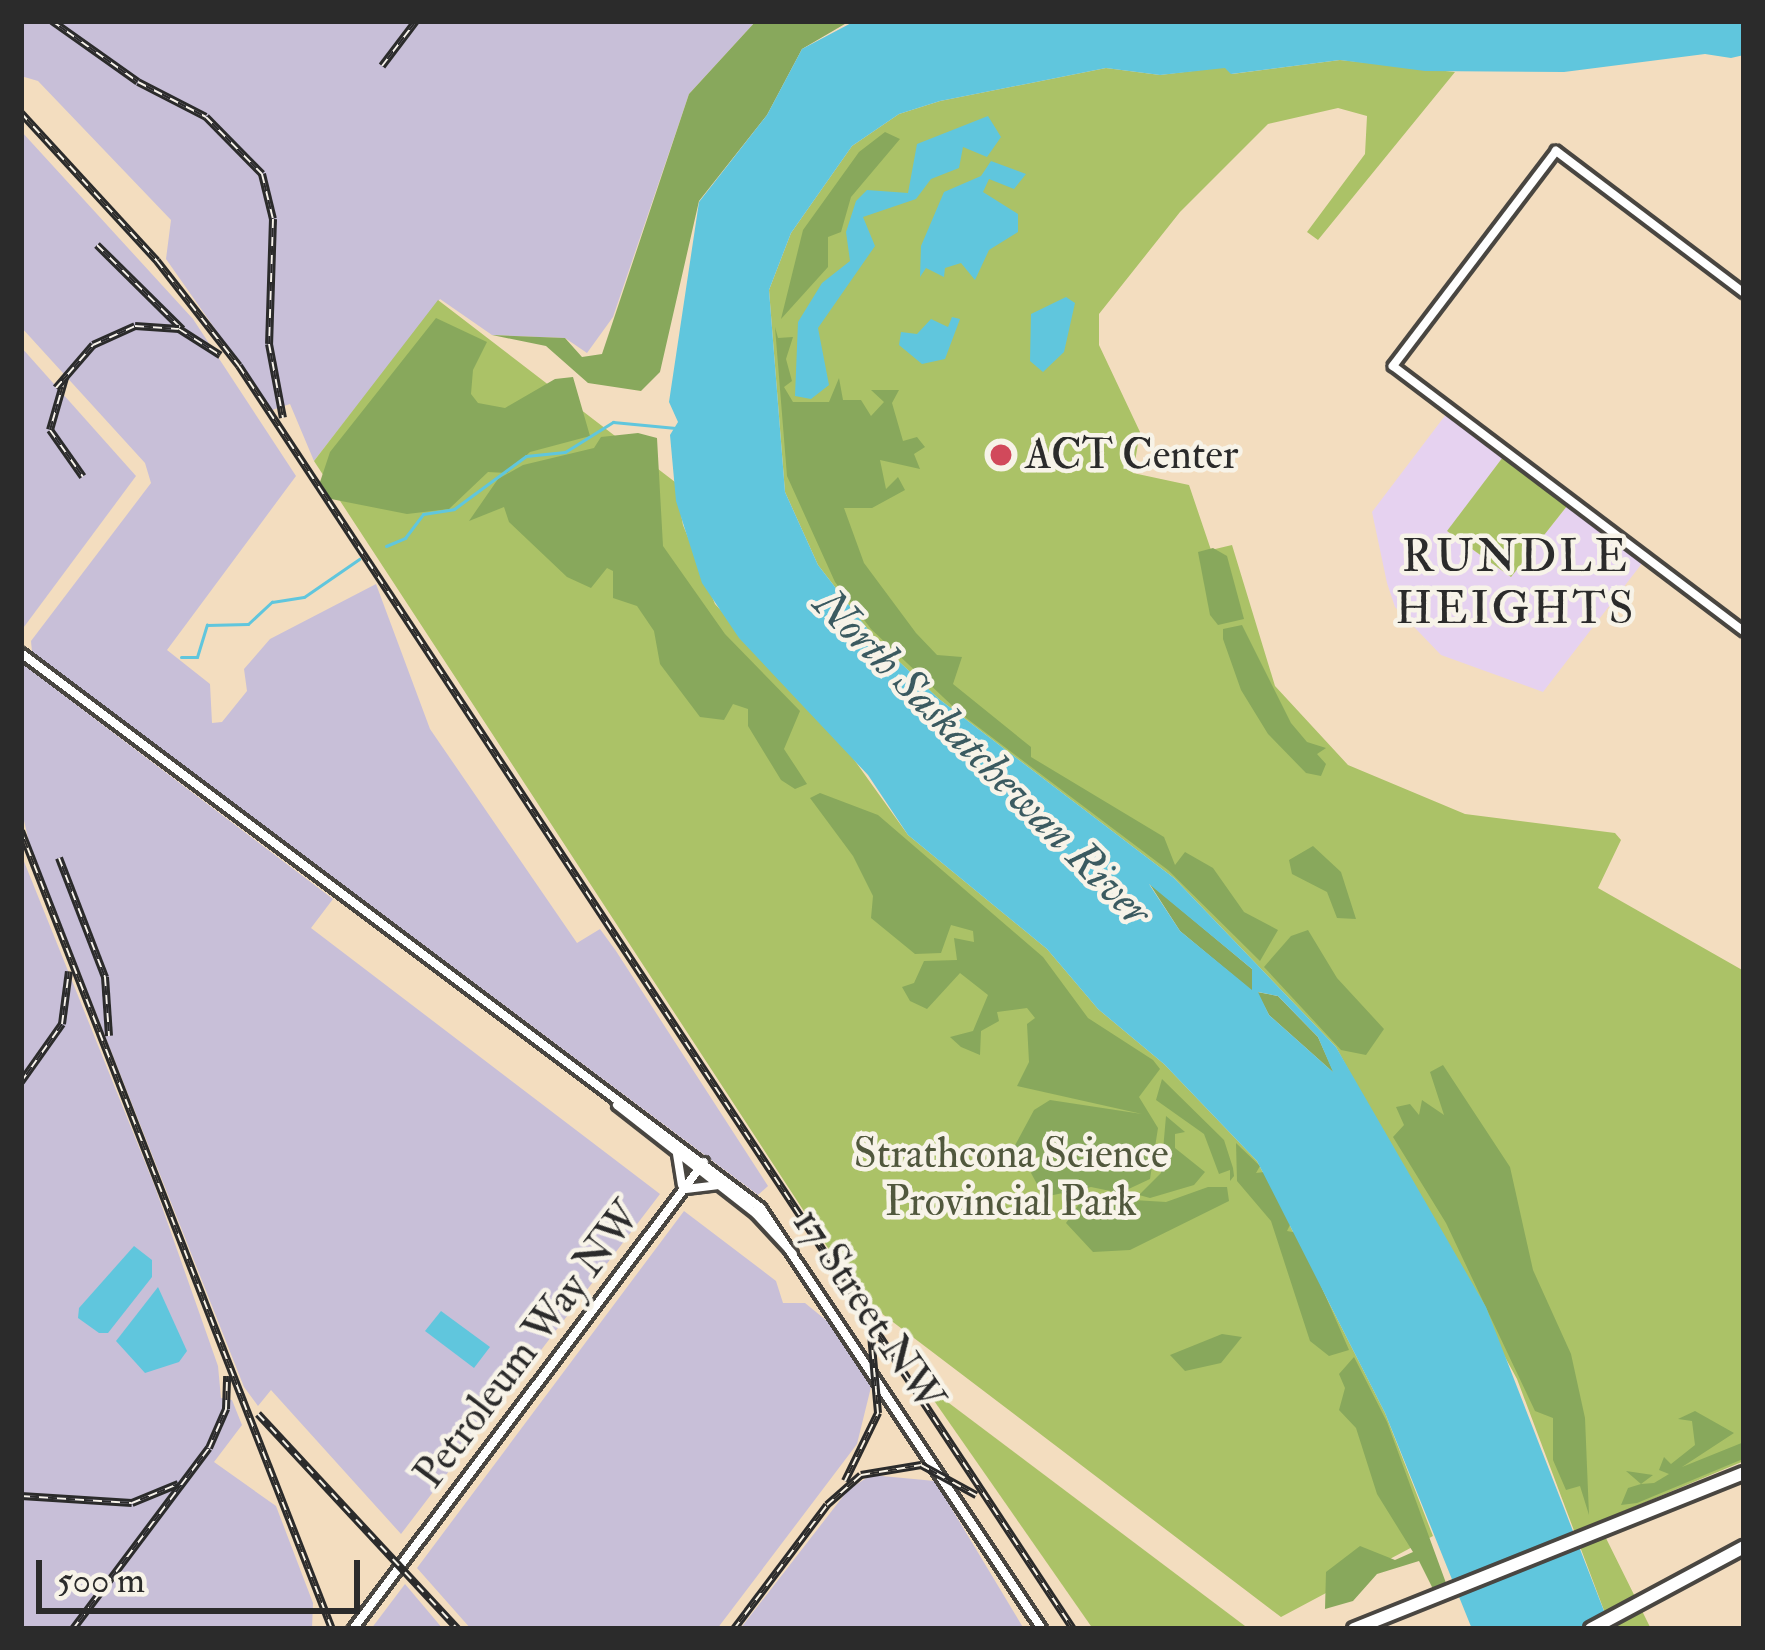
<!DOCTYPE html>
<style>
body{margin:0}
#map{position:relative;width:1765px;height:1650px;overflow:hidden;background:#f3ddbf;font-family:"IM FELL Double Pica",serif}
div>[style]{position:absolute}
.built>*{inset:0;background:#e6d2f0}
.industrial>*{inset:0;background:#c8bfd8}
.green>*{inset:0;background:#abc267}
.forest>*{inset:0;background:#88a85c}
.water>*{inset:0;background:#60c6dd}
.stream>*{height:3px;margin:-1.5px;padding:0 1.5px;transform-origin:1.5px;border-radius:1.5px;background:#60c6dd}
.roads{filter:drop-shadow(3px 0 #494641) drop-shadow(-3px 0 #494641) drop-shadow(0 3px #494641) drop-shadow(0 -3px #494641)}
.secondary>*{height:8px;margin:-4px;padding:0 4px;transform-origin:4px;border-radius:4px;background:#fff}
.highway>*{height:12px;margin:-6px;padding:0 6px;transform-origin:6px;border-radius:6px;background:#fff}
.rail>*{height:8px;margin-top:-4px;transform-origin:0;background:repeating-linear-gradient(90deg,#f7f3e8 0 9px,#2b2b2b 0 18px);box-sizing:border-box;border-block:3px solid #2b2b2b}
.dots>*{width:33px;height:33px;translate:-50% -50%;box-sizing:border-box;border:6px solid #f7f3e8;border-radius:50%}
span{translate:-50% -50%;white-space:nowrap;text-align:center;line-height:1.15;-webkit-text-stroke:9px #f7f3e8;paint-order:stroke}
.poi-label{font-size:42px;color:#2b2b2b}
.left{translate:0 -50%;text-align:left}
.park-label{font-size:42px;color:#51583d}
.street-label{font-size:42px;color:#2b2b2b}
.neighbourhood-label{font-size:45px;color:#2b2b2b;letter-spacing:3px}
.water-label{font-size:45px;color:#3b5a60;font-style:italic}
.frame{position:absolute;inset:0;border:24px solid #2b2b2b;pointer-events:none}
.scale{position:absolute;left:36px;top:1560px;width:324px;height:54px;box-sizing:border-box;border:6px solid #2b2b2b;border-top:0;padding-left:15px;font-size:36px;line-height:42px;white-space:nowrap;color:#2b2b2b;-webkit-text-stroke:9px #f7f3e8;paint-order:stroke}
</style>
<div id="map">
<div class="built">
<i style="clip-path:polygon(1447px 413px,1503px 457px,1448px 532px,1511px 577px,1567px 506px,1643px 562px,1543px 692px,1441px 655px,1395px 607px,1387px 583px,1372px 512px)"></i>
</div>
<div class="industrial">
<i style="clip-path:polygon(21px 21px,756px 21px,689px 94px,613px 317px,587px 353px,565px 338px,492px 335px,440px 299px,314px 461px,290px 404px,272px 410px,166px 259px,171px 220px,38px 81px,21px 76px)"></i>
<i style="clip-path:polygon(21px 131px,193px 319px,296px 476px,167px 650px,210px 684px,212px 723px,222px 722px,247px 691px,244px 669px,270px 639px,376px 584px,430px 729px,577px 943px,600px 929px,616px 951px,768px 1186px,758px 1195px,32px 652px,31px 641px,151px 483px,145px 463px,21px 327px)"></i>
<i style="clip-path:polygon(21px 347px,136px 476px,21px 631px)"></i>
<i style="clip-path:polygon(21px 663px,333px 899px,311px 928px,660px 1194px,401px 1534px,271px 1390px,258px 1406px,244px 1387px,30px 846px,21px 808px)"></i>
<i style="clip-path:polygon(21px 854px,155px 1187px,218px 1366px,221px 1398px,232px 1400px,242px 1425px,214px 1462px,276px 1506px,313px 1603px,312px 1629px,21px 1629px)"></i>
<i style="clip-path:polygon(684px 1211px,776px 1281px,783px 1303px,805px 1303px,832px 1325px,872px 1383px,857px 1444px,717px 1629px,471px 1629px,417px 1568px)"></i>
<i style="clip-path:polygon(871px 1475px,935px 1481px,1024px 1629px,740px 1629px,848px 1490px)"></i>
<i style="clip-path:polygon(405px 1584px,443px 1629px,371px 1629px)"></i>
</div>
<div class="green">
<i style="clip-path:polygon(1340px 60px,1455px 72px,1318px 240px,1307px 232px,1365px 154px,1367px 116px,1338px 108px,1268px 124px,1180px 212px,1099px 314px,1099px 345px,1140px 432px,1133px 473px,1189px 485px,1211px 550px,1232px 545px,1275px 686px,1348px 765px,1465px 814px,1615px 833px,1621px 840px,1598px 888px,1744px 971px,1744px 1461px,1598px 1522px,1651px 1629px,1611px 1629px,1517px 1379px,1336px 1047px,1174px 878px,939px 699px,876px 640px,818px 565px,785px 492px,769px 290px,791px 233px,852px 146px,899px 114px,940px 101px,1106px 68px,1160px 75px,1225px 67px,1232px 74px)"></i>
<i style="clip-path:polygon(438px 300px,675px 482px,683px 525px,715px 604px,840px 740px,908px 835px,1047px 949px,1098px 1009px,1164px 1064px,1257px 1161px,1385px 1413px,1433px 1536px,1281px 1617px,860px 1297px,314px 461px)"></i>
<i style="clip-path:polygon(1503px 457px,1567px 506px,1511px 577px,1447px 531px)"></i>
<i style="clip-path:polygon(921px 1382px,1249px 1629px,1093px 1629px)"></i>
</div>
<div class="forest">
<i style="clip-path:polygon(756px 21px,850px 21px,802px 49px,767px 115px,699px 201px,660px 372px,641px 391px,588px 383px,546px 346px,492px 335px,565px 338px,582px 357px,602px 354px,689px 94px)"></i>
<i style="clip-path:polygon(885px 132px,900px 139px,851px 197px,841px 232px,828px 237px,828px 267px,781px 319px,803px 230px,859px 152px)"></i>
<i style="clip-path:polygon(436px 318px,487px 342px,473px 370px,471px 394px,478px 403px,505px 408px,555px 379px,573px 377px,590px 436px,530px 452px,507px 473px,488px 472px,449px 509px,407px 514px,331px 499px,320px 482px,330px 452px)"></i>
<i style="clip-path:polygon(775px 327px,778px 338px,793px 337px,786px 359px,792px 381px,784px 387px,793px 402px,829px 402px,839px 378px,843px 400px,861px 400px,871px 416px,884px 402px,871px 390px,899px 390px,892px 403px,903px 441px,917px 437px,925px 447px,914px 454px,920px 469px,880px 460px,886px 489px,898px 477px,905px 490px,872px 508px,844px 508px,864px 563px,916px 633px,937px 655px,962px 657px,953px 684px,1031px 747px,1031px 757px,1164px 837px,1175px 865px,1185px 852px,1213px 868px,1244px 912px,1278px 930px,1260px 961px,1168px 870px,961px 714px,871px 629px,835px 582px,787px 476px)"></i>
<i style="clip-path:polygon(638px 433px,657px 438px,663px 546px,725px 634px,800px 711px,784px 749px,807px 784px,795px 789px,781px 780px,748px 726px,748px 709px,733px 704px,724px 720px,700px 717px,660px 664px,654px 631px,637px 606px,613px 598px,613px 571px,607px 568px,591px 588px,567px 577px,509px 522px,504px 507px,469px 521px,498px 479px,523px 465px,594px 448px,601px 437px)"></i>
<i style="clip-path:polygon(1213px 548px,1227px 556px,1244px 619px,1218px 625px,1210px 615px,1198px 552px)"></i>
<i style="clip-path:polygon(1242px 625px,1291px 723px,1307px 742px,1326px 748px,1317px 754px,1326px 764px,1321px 776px,1306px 773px,1268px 734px,1241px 690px,1223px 639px,1223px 629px)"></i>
<i style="clip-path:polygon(820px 793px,878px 815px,1043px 957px,1088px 1018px,1153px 1060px,1160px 1069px,1139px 1097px,1158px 1128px,1150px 1179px,1120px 1193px,1091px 1187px,1044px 1197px,1031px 1173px,1040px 1158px,1013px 1149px,1034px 1110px,1050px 1100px,1142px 1114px,1017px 1086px,1029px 1062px,1027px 1024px,1035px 1018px,1027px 1008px,997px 1012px,999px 1021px,981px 1031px,980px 1055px,961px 1047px,950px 1037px,973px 1031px,988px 995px,960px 973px,927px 1009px,910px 1001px,902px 987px,914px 983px,924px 961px,957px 960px,954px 938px,974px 942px,973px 931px,951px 925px,941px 953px,915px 954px,871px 918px,873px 896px,853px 856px,810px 798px)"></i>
<i style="clip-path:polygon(1313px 846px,1341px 872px,1356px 919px,1337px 918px,1327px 892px,1292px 874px,1289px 860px)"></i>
<i style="clip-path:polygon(1149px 883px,1252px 969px,1252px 991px,1180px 931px)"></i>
<i style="clip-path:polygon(1308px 930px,1337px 978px,1384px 1029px,1366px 1055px,1341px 1050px,1264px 967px,1291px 936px)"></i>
<i style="clip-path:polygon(1257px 992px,1278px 996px,1318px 1037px,1334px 1073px,1269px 1015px)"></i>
<i style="clip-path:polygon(1443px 1065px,1510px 1167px,1533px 1270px,1571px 1354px,1585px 1418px,1589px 1515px,1580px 1486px,1566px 1490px,1553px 1460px,1553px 1418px,1535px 1411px,1446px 1223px,1393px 1137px,1404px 1125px,1396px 1107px,1410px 1104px,1419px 1115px,1422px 1100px,1444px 1115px,1430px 1072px)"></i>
<i style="clip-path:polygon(1162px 1079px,1224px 1140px,1233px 1168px,1234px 1176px,1230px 1181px,1230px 1170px,1219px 1174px,1204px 1134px,1156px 1100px)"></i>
<i style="clip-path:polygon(1166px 1116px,1185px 1132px,1175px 1134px,1175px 1148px,1205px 1172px,1194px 1185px,1150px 1198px,1139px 1195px,1161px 1173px)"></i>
<i style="clip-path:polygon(1236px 1143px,1260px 1166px,1256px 1173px,1264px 1172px,1291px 1223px,1287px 1231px,1298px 1233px,1349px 1350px,1329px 1356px,1310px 1341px,1271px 1221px,1237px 1181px)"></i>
<i style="clip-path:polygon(1208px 1187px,1227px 1187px,1229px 1201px,1130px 1250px,1093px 1252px,1066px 1223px,1084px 1197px,1166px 1202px)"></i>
<i style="clip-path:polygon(1222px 1334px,1242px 1337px,1221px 1363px,1185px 1371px,1170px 1355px)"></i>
<i style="clip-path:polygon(1354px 1357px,1387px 1422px,1446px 1583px,1433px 1589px,1419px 1561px,1377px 1574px,1353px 1601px,1325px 1609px,1326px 1572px,1360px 1546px,1395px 1560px,1413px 1552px,1377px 1494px,1356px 1428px,1339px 1410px,1345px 1388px,1339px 1374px)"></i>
<i style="clip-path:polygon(1695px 1411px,1734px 1433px,1682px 1467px,1744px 1442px,1743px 1459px,1637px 1503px,1621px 1505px,1628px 1488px,1641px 1484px,1626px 1471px,1653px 1475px,1641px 1484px,1654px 1483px,1669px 1474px,1659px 1470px,1664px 1457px,1671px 1464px,1695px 1445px,1692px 1421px,1678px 1419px)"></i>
</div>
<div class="water">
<i style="clip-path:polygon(evenodd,855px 21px,1744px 21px,1744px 55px,1731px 58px,1705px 54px,1564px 72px,1425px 71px,1340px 60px,1231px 74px,1225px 68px,1160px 75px,1106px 68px,940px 101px,899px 114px,852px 146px,791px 233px,769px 290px,785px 492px,818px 565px,876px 640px,939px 699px,1174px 878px,1336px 1047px,1486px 1307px,1611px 1629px,1472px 1629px,1385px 1413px,1257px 1161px,1164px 1064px,1098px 1009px,1047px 949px,908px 835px,868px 775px,739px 638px,702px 583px,676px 501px,670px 435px,678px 422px,669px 402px,699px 202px,767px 115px,802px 49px,855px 21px,1149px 884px,1252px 969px,1252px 990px,1180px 931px,1149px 884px,855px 21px,1258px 992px,1278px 996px,1318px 1037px,1333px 1072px,1269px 1015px,1258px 992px)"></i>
<i style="clip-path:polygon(988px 116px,1001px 137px,987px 157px,963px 147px,959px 168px,931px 179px,916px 199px,863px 217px,875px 246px,818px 328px,829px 385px,811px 399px,795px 396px,798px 322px,822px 283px,850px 261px,846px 232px,856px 201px,867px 190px,908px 193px,917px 144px)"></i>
<i style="clip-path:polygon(991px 161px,1026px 174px,1014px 189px,989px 179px,983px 192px,1018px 214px,1018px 232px,989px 250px,975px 280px,961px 263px,945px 268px,944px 277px,926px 268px,920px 277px,921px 246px,944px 192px,981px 176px)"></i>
<i style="clip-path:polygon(1066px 297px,1075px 303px,1064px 352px,1043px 372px,1030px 361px,1031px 314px)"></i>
<i style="clip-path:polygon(952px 317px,960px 319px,945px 359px,922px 364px,899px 345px,901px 332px,917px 334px,931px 319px,948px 327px)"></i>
<i style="clip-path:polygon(134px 1246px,152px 1260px,152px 1277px,108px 1333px,99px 1333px,78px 1318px,79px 1308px)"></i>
<i style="clip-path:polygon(158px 1287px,187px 1351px,179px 1362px,145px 1373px,116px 1341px)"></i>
<i style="clip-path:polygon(441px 1311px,490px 1347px,474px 1368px,425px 1331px)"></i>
</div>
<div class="stream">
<i style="left:386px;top:546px;width:21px;rotate:-23deg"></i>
<i style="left:405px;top:538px;width:30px;rotate:-53deg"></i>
<i style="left:423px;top:514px;width:31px;rotate:-9deg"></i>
<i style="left:454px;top:509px;width:89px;rotate:-36.4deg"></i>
<i style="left:526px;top:456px;width:39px;rotate:-6deg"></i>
<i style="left:565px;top:452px;width:57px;rotate:-32deg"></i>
<i style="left:613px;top:422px;width:63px;rotate:5.4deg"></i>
<i style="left:181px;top:657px;width:16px"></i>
<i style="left:197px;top:657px;width:34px;rotate:-73deg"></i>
<i style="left:207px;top:625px;width:41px;rotate:-1.4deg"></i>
<i style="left:248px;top:624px;width:33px;rotate:-43deg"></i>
<i style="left:272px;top:602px;width:32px;rotate:-9deg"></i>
<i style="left:304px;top:597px;width:67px;rotate:-34.6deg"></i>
</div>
<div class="roads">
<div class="secondary">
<i style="left:1744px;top:293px;width:236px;rotate:-142.9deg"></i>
<i style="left:1556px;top:151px;width:270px;rotate:127.2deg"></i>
<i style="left:1393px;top:366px;width:440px;rotate:37.1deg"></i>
<i style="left:21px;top:653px;width:925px;rotate:36.87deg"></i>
<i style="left:761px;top:1208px;width:506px;rotate:56.28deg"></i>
<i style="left:617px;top:1105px;width:177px;rotate:38.1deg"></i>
<i style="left:756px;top:1214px;width:54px;rotate:47.2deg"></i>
<i style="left:677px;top:1154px;width:31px;rotate:81deg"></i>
<i style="left:686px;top:1189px;width:31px;rotate:-7deg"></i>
<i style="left:353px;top:1629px;width:584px;rotate:-53.07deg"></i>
</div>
<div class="highway">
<i style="left:1354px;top:1629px;width:420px;rotate:-21.8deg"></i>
<i style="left:1591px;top:1629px;width:174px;rotate:-28.2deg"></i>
</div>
</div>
<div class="rail">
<i style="left:52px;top:21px;width:105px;rotate:35.3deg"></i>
<i style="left:138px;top:82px;width:76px;rotate:27.2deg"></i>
<i style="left:206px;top:117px;width:80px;rotate:45.5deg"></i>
<i style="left:262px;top:174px;width:46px;rotate:76.3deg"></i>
<i style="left:273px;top:219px;width:125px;rotate:91.8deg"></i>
<i style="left:269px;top:344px;width:75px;rotate:79.3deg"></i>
<i style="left:382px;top:66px;width:56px;rotate:-52.9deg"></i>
<i style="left:21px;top:113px;width:201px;rotate:47.4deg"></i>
<i style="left:157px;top:261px;width:133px;rotate:52deg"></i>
<i style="left:239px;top:366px;width:1514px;rotate:56.56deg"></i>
<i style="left:97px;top:245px;width:120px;rotate:44.7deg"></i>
<i style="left:65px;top:378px;width:54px;rotate:106.1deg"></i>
<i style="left:50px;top:430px;width:57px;rotate:54.9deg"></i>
<i style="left:56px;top:388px;width:57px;rotate:-49.3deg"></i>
<i style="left:93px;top:345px;width:46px;rotate:-24.3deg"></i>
<i style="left:135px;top:326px;width:44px;rotate:3.9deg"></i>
<i style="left:179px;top:329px;width:49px;rotate:32.4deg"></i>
<i style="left:21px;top:831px;width:856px;rotate:68.71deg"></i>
<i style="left:59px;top:858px;width:128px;rotate:68.9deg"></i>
<i style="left:105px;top:977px;width:59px;rotate:86.1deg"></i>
<i style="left:21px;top:1082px;width:71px;rotate:-54.7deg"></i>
<i style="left:62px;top:1024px;width:53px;rotate:-82.5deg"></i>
<i style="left:258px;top:1414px;width:294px;rotate:47.1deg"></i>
<i style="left:845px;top:1481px;width:76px;rotate:-64.1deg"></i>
<i style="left:878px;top:1413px;width:78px;rotate:-95.1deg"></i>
<i style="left:21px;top:1496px;width:111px;rotate:3.6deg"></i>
<i style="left:132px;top:1503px;width:50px;rotate:-22.4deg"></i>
<i style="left:73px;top:1629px;width:226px;rotate:-53.1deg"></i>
<i style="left:209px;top:1448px;width:43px;rotate:-66.4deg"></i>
<i style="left:226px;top:1409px;width:33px;rotate:-88deg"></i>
<i style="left:734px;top:1629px;width:155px;rotate:-53.1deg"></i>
<i style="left:827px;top:1505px;width:45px;rotate:-41.4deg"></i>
<i style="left:861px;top:1475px;width:61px;rotate:-9.5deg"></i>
<i style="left:921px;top:1465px;width:63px;rotate:28.6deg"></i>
</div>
<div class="dots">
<i style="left:1001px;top:455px;background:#d1495b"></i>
</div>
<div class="poi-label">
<span class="left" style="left:1025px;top:455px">ACT Center</span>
</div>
<div class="park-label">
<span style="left:1011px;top:1178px">Strathcona Science<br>Provincial Park</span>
</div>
<div class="street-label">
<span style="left:868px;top:1310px;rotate:56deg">17 Street NW</span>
<span style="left:528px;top:1345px;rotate:-53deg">Petroleum Way NW</span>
</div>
<div class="neighbourhood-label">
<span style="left:1516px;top:584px">RUNDLE<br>HEIGHTS</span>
</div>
<div class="water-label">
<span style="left:982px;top:758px;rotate:45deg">North Saskatchewan River</span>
</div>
<div class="frame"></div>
<div class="scale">500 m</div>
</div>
